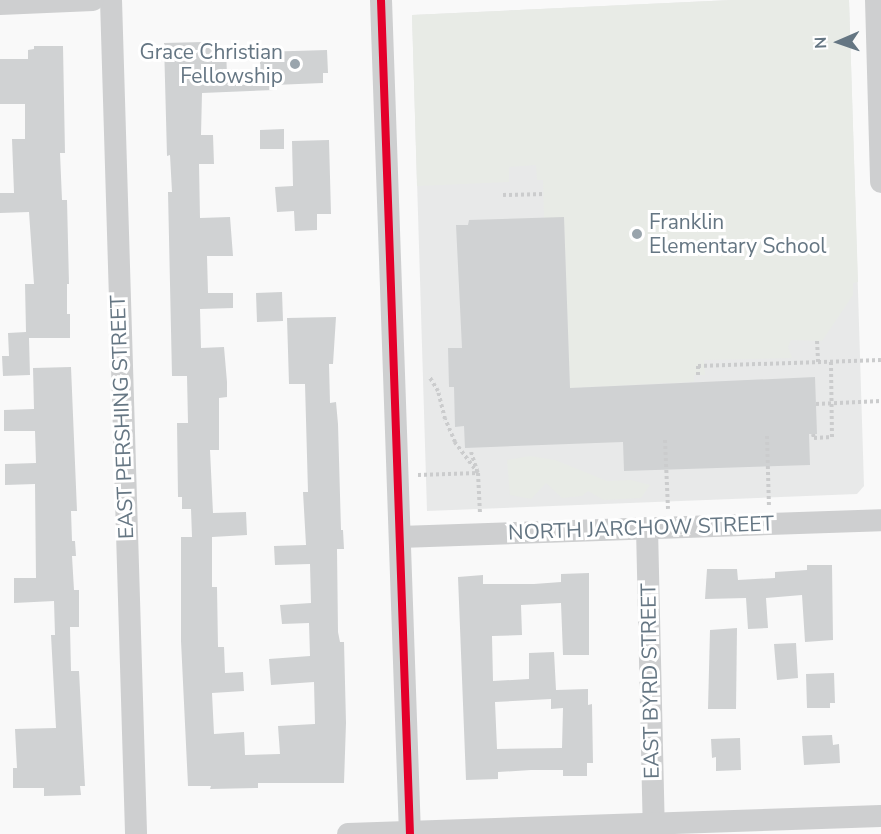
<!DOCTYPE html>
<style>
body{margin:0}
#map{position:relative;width:881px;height:834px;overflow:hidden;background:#f9f9f9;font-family:"Nunito Sans",sans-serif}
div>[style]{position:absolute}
.built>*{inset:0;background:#e8e9e9}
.green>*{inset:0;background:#e8ebe6}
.building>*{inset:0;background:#d0d2d3}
.path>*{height:4px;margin-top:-2px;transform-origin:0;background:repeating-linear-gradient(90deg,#cbcccd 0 3px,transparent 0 6px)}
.street>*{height:22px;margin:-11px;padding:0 11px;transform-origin:11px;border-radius:11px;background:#cecfd0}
.bus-1>*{height:8px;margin:-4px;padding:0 4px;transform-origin:4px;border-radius:4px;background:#e4002b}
.dots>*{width:16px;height:16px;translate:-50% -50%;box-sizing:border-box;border:3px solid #fff;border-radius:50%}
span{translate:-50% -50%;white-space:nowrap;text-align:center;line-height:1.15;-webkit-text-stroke:6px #fff;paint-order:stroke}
.poi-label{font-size:21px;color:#657683}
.right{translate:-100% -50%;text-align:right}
.left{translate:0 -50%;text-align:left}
.street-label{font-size:21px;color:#657683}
.north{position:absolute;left:809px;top:12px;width:60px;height:60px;-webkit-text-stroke:4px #fff;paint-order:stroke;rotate:268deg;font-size:16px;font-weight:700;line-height:24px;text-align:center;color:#657683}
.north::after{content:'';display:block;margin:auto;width:21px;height:27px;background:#657683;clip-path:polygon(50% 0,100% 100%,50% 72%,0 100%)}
</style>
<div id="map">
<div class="built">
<i style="clip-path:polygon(732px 0,849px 0,864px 486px,857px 494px,427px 511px,412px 15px)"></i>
</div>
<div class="green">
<i style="clip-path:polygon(732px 0,849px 0,858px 282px,853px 283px,853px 295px,822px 341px,791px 340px,788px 347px,792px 358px,704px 360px,705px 375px,694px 375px,694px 382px,570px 388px,564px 218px,544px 218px,543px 180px,537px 180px,536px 165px,509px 167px,509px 182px,417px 186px,412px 15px)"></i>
<i style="clip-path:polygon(530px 456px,555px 460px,607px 481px,631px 480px,650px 485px,641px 498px,604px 500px,588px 491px,582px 496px,562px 498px,546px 483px,531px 499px,510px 495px,507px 460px)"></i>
</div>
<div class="building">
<i style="clip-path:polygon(203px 42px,203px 48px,226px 47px,227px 76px,260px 75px,260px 52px,327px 50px,328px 73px,323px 73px,323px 83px,274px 85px,274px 90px,202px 93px,201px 135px,213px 135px,214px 164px,199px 164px,200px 218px,230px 217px,233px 256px,207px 256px,208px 293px,233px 293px,233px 308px,200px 309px,201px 348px,224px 347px,227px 382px,227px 397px,219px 398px,219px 450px,210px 450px,213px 513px,246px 512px,247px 535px,212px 537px,212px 587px,217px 587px,218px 647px,224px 647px,225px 673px,243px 672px,244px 691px,212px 693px,214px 734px,244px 732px,245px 755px,280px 754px,278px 726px,315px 724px,314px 682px,271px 685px,269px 659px,310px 656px,309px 623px,282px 624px,280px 605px,311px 603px,310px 564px,275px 565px,274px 546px,306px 545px,303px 492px,308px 492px,305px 384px,289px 384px,287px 318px,336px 317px,333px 364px,329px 364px,330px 403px,336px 402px,338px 424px,341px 530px,343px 530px,344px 549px,337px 549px,338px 632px,340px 642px,344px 642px,346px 723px,344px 783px,258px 783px,258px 788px,210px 789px,211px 786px,188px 786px,181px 641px,181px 537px,192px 537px,191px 509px,182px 509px,182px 497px,178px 497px,177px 423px,188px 423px,187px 376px,172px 376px,168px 192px,172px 192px,170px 155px,167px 156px,164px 43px)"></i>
<i style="clip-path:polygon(34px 46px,63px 46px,65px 153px,60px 153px,62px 200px,67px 200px,69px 284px,67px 284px,67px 314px,70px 314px,70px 338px,29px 338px,30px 375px,3px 376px,2px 356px,9px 356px,8px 333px,26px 332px,25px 284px,34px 284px,29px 212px,0 213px,0 193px,14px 193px,12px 139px,25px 139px,25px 104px,0 104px,0 59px,28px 59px,28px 50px,34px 49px)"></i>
<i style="clip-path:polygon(284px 129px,284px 149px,260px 149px,260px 130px)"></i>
<i style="clip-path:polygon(329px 140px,331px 214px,317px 214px,317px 230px,295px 231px,294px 211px,277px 212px,275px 187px,293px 186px,292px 141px)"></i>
<i style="clip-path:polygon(564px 217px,570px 388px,815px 377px,817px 434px,809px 434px,810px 465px,624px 471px,623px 442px,465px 448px,464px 426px,455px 427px,454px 387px,449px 387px,448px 348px,462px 348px,456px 225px,468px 225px,469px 220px)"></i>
<i style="clip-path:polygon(282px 292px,283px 321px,257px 322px,256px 293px)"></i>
<i style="clip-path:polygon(71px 367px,77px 511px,71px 511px,72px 541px,75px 541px,76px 556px,72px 556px,74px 590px,79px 590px,79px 627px,70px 627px,71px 671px,79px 671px,85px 786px,80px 786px,81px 795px,44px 796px,44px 788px,13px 788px,13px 768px,17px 768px,15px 729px,56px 728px,51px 635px,55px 635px,54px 601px,14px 603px,14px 578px,36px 578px,35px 484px,5px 485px,5px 464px,36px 463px,35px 431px,4px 431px,4px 410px,34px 409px,33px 368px)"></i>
<i style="clip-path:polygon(807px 565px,832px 565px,833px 640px,805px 642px,802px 595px,766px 598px,768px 628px,748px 629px,746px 598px,705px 599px,707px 569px,737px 569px,738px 580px,775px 578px,775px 572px,807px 570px)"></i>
<i style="clip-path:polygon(evenodd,589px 573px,589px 655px,563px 655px,561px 603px,521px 605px,522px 635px,492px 636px,493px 681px,529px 679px,529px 653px,554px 652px,556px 690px,588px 689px,588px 705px,592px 704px,593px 763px,587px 763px,587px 776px,563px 776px,563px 770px,531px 770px,498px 772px,498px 779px,466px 780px,458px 577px,483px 575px,483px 584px,534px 584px,561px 582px,561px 574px,589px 573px,551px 699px,551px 709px,563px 708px,562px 748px,497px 749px,495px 702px,551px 699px)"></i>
<i style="clip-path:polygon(737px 628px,736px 709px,708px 709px,710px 630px)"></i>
<i style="clip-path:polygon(796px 643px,798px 678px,777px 680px,774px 644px)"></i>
<i style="clip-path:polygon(834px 673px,835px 703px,830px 703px,830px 708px,807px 708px,806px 674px)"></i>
<i style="clip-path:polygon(832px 735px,833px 745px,839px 744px,840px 763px,804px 765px,802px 736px)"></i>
<i style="clip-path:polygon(740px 738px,741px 770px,716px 771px,716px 757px,712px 758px,711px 739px)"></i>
</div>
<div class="path">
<i style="left:503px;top:195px;width:41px;rotate:-1.4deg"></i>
<i style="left:817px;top:341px;width:21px;rotate:87deg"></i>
<i style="left:698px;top:375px;width:9px;rotate:-90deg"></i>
<i style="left:698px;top:366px;width:183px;rotate:-1.9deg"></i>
<i style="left:816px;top:404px;width:65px;rotate:-2.6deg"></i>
<i style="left:813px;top:434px;width:4px;rotate:76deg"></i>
<i style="left:814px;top:438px;width:18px;rotate:-3deg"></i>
<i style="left:832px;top:437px;width:75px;rotate:-90.8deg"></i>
<i style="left:767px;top:436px;width:70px;rotate:88.4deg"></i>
<i style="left:665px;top:440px;width:69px;rotate:87.5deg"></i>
<i style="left:471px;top:452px;width:22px;rotate:72deg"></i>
<i style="left:478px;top:473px;width:41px;rotate:87.2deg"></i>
<i style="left:418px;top:475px;width:60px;rotate:-1.9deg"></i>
<i style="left:478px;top:473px;width:39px;rotate:-127deg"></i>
<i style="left:455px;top:442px;width:25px;rotate:-113deg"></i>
<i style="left:445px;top:419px;width:29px;rotate:-104deg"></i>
<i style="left:438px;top:391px;width:17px;rotate:-121deg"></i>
</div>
<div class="street">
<i style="left:111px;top:0;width:834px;rotate:88.28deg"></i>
<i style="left:381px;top:0;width:835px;rotate:88.01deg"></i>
<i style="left:876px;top:0;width:182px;rotate:88.4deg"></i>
<i style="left:0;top:4px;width:93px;rotate:-2.5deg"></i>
<i style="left:647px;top:528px;width:306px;rotate:88.7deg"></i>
<i style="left:400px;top:537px;width:481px;rotate:-2deg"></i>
<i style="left:348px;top:834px;width:533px;rotate:-1.93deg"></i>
</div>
<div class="bus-1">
<i style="left:381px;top:0;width:835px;rotate:88.01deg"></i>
</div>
<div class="dots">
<i style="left:295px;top:64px;background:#99a4ac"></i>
<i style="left:637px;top:234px;background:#99a4ac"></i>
</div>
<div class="poi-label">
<span class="right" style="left:283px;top:64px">Grace Christian<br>Fellowship</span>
<span class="left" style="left:649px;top:234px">Franklin<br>Elementary School</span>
</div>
<div class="street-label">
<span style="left:122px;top:417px;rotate:-92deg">EAST PERSHING STREET</span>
<span style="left:641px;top:528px;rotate:-2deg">NORTH JARCHOW STREET</span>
<span style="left:650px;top:681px;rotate:-91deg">EAST BYRD STREET</span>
</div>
<div class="north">N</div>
</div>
